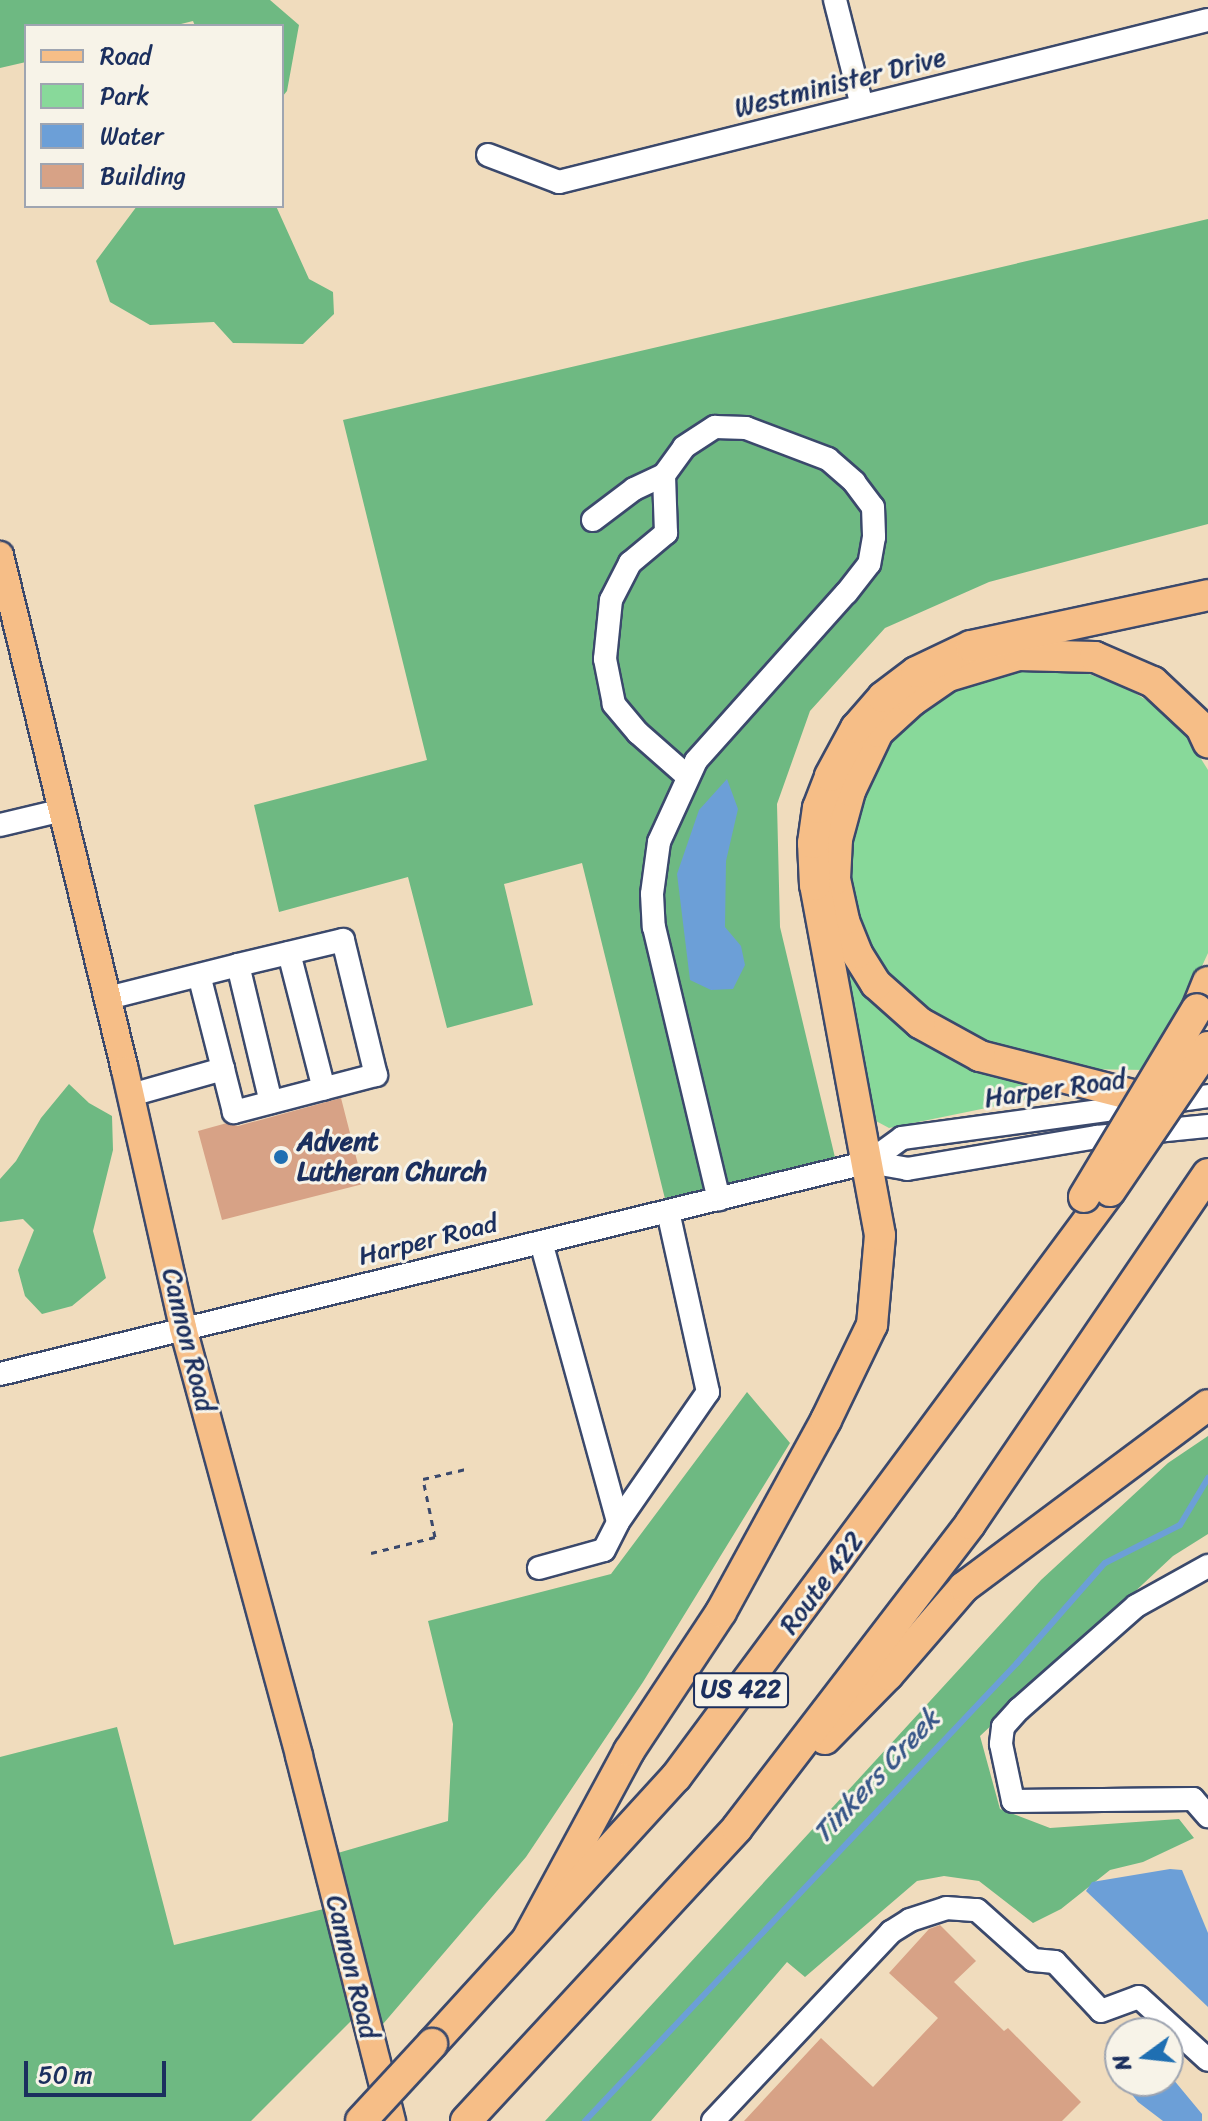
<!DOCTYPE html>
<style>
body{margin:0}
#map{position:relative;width:1208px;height:2121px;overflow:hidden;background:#f0dcbd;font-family:Sriracha,sans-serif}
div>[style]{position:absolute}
.green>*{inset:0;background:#88d99a}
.forest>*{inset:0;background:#6eb982}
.water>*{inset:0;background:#6c9fd7}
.stream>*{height:6px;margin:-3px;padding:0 3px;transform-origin:3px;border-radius:3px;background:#6c9fd7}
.building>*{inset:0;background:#d7a286}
.path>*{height:3px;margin-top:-1.5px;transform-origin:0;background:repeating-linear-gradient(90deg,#3b496c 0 6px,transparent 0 12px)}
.roads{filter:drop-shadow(2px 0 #3b496c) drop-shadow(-2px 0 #3b496c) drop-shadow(0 2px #3b496c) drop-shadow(0 -2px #3b496c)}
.minor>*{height:22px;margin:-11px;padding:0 11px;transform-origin:11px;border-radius:11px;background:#fff}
.major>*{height:26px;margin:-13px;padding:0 13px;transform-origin:13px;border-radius:13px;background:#f6be87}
.highway>*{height:30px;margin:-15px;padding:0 15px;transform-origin:15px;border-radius:15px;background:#f6be87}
.bridges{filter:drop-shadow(2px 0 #3b496c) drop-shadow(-2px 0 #3b496c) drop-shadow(0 2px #3b496c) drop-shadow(0 -2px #3b496c)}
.highway-bridge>*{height:30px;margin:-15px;padding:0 15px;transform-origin:15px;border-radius:15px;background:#f6be87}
.dots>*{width:22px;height:22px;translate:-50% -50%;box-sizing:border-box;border:4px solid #f7f3e8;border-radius:50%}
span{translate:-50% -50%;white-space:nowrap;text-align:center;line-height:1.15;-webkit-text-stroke:6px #f7f3e8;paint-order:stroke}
.shield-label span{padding:2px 6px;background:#f7f3e8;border:2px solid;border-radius:6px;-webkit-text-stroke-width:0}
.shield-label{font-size:24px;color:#1b2f5e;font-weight:700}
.street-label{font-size:26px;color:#1b2f5e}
.poi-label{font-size:26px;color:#1b2f5e;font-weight:700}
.left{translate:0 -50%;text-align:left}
.water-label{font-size:28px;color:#375688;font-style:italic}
.legend{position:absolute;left:24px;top:24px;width:260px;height:184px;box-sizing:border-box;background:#f7f3e8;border:2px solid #9fa5b1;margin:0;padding:10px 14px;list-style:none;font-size:24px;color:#1b2f5e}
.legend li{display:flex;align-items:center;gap:16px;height:40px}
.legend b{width:40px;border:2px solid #9fa5b1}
.north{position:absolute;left:1104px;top:2017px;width:80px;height:80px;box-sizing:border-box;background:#f7f3e8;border:2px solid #9fa5b1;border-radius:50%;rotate:255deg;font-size:22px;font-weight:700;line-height:32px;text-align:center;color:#1b2f5e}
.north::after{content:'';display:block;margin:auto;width:28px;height:36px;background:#1f6fb2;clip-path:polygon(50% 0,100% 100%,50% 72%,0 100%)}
.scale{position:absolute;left:24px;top:2061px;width:142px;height:36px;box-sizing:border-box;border:4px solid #1b2f5e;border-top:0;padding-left:10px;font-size:24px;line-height:28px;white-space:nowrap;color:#1b2f5e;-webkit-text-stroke:6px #f7f3e8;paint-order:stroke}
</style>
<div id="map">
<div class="green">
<i style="clip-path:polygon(1045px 667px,1089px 674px,1128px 689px,1153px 704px,1188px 738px,1208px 770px,1208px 953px,1176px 1023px,1147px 1070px,1080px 1069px,980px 1047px,882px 979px,853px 921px,844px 875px,867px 766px,888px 736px,948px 688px,997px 672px)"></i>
<i style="clip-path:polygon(845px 960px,872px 1002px,918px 1042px,977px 1071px,1050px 1085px,1050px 1095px,889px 1128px,876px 1121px,863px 1087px,836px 963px)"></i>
</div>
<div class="forest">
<i style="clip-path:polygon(0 0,270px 0,299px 25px,287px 91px,282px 97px,282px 26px,195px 26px,193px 21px,173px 26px,26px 26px,26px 62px,0 68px)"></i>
<i style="clip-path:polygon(137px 206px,276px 206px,309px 279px,333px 292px,334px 314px,303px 344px,233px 343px,214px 322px,150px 325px,110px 302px,96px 261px)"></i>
<i style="clip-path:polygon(1208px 219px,1208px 524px,989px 582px,885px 628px,810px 711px,777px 804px,780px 927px,838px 1170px,668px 1211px,582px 863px,504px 884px,533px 1005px,447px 1028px,408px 877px,279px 912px,254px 805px,427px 760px,343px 420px)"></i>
<i style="clip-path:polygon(69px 1084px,89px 1103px,112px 1116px,113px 1150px,93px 1231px,106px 1278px,72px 1306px,42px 1314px,25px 1296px,18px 1270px,34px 1230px,23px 1219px,0 1222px,0 1179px,16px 1161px,41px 1118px)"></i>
<i style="clip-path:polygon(747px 1392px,790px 1443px,643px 1682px,526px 1857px,371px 2038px,362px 2010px,251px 2121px,0 2121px,0 1757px,117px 1727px,174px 1945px,336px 1906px,324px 1857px,448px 1821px,453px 1724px,428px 1621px,611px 1574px)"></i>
<i style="clip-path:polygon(1208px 1436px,1208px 1534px,1173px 1556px,980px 1736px,1000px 1809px,1050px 1828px,1179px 1819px,1194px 1838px,1143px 1862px,1110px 1870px,1061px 1909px,1033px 1923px,979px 1881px,944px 1876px,917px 1881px,805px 1977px,787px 1962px,651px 2121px,545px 2121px,1041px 1580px,1168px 1463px)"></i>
</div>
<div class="water">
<i style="clip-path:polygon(727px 779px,738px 809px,726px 861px,725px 927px,741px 946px,745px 965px,733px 989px,711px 990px,690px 980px,677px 874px,699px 810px)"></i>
<i style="clip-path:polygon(1170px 1869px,1182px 1870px,1208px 1933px,1208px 2007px,1086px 1891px,1092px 1882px)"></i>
<i style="clip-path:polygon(1168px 2073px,1202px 2114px,1202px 2121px,1163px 2121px,1138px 2102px,1121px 2081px,1168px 2081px)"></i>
</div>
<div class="stream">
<i style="left:585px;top:2121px;width:630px;rotate:-46.67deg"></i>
<i style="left:1017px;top:1663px;width:133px;rotate:-48.7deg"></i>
<i style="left:1105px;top:1563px;width:84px;rotate:-26.9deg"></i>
<i style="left:1180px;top:1525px;width:55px;rotate:-59.2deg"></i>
</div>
<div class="building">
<i style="clip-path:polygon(341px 1098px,363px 1184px,222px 1220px,198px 1131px,227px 1123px,238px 1126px)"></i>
<i style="clip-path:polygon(940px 1925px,976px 1961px,954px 1982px,1004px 2031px,1008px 2028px,1081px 2102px,1062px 2121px,744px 2121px,821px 2038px,873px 2087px,938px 2018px,889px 1973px,929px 1929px)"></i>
</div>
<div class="path">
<i style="left:371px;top:1553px;width:66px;rotate:-14deg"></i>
<i style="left:435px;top:1537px;width:59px;rotate:-101.7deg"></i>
<i style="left:423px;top:1479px;width:44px;rotate:-13.1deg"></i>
</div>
<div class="roads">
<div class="minor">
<i style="left:835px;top:0;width:109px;rotate:75.7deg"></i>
<i style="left:488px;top:155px;width:76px;rotate:20.8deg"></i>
<i style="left:559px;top:182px;width:669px;rotate:-14.02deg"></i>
<i style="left:593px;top:520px;width:51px;rotate:-37.1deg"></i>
<i style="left:634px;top:489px;width:33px;rotate:-25deg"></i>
<i style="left:687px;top:776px;width:65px;rotate:-138.7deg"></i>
<i style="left:638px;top:733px;width:38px;rotate:-130deg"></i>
<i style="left:614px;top:704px;width:46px;rotate:-101.3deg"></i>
<i style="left:605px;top:659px;width:59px;rotate:-84.2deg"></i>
<i style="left:611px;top:600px;width:42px;rotate:-62.8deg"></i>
<i style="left:630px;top:563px;width:47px;rotate:-39.8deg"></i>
<i style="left:666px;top:533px;width:58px;rotate:-92deg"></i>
<i style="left:664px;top:475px;width:34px;rotate:-54deg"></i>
<i style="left:684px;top:447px;width:37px;rotate:-33deg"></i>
<i style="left:715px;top:427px;width:31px;rotate:2deg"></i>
<i style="left:746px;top:428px;width:88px;rotate:20.7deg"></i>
<i style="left:828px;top:459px;width:35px;rotate:41deg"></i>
<i style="left:854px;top:482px;width:31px;rotate:53deg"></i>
<i style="left:873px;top:507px;width:30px;rotate:88deg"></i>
<i style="left:874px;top:537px;width:27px;rotate:100deg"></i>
<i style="left:869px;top:564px;width:37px;rotate:128deg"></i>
<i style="left:846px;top:593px;width:225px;rotate:131.8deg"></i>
<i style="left:696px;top:761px;width:89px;rotate:114.6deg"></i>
<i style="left:659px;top:842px;width:52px;rotate:97.7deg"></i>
<i style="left:652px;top:894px;width:33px;rotate:87deg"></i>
<i style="left:654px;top:927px;width:280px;rotate:76.6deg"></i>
<i style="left:0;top:825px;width:65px;rotate:-13.4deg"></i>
<i style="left:289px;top:953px;width:140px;rotate:75.6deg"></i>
<i style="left:238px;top:965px;width:141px;rotate:76.5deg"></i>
<i style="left:108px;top:998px;width:134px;rotate:-14.2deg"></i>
<i style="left:238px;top:965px;width:108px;rotate:-13.4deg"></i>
<i style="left:343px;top:940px;width:139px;rotate:76.3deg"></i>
<i style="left:376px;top:1075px;width:147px;rotate:165.4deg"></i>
<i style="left:234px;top:1112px;width:141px;rotate:-104.3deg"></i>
<i style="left:131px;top:1095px;width:96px;rotate:-15.8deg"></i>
<i style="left:869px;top:1162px;width:39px;rotate:10deg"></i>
<i style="left:907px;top:1169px;width:193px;rotate:-9.6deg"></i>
<i style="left:1097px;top:1137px;width:112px;rotate:-5.7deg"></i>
<i style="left:541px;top:1242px;width:290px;rotate:74.6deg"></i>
<i style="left:618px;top:1522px;width:158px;rotate:-55.3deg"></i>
<i style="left:708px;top:1392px;width:185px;rotate:-102.5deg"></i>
<i style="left:0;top:1374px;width:894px;rotate:-13.71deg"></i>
<i style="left:869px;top:1162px;width:41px;rotate:-36deg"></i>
<i style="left:902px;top:1138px;width:309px;rotate:-7.8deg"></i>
<i style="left:1208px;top:1566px;width:82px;rotate:150.9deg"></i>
<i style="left:1136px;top:1606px;width:156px;rotate:138.6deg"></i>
<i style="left:1019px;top:1709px;width:24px;rotate:132deg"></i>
<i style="left:1003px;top:1727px;width:17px;rotate:97deg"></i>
<i style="left:1001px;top:1744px;width:58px;rotate:78.1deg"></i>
<i style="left:1013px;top:1801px;width:180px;rotate:-0.6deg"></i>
<i style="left:1193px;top:1799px;width:23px;rotate:49deg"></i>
<i style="left:539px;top:1568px;width:67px;rotate:-15.5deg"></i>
<i style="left:604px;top:1550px;width:31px;rotate:-63deg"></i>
<i style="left:713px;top:2121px;width:260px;rotate:-46.7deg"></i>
<i style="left:891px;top:1932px;width:22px;rotate:-32deg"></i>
<i style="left:910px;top:1920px;width:38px;rotate:-18deg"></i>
<i style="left:946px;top:1908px;width:31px;rotate:4deg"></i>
<i style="left:977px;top:1910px;width:75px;rotate:41.8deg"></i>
<i style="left:1033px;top:1960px;width:22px;rotate:5deg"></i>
<i style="left:1055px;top:1962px;width:67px;rotate:46.8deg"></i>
<i style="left:1101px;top:2011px;width:40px;rotate:-20.2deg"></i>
<i style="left:1139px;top:1997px;width:93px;rotate:42.4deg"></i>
</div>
<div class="major">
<i style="left:0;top:555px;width:530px;rotate:76.36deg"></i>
<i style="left:125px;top:1070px;width:264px;rotate:77.3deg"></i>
<i style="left:183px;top:1328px;width:443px;rotate:74.8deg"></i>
<i style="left:299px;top:1756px;width:377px;rotate:75.7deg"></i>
</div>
<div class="highway">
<i style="left:1197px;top:1009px;width:29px;rotate:-68deg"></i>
<i style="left:1160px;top:1102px;width:186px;rotate:-165.7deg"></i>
<i style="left:980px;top:1056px;width:68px;rotate:-151.2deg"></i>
<i style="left:920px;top:1023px;width:59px;rotate:-138.4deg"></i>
<i style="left:876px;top:984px;width:36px;rotate:-122deg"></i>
<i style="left:857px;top:953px;width:35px;rotate:-112deg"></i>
<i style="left:844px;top:920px;width:42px;rotate:-102.4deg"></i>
<i style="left:835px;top:879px;width:40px;rotate:-87.1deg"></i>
<i style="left:837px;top:839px;width:50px;rotate:-74.8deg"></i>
<i style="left:850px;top:791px;width:65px;rotate:-64.6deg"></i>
<i style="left:878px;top:732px;width:46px;rotate:-42.4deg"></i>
<i style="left:912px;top:701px;width:44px;rotate:-34.8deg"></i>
<i style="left:948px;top:676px;width:74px;rotate:-16.5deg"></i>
<i style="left:1019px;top:655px;width:76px;rotate:1.5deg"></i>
<i style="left:1095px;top:657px;width:63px;rotate:23.3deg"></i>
<i style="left:1153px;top:682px;width:66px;rotate:43.2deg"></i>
<i style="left:1201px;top:727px;width:17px;rotate:65deg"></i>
<i style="left:825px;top:1739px;width:90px;rotate:-45.5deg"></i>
<i style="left:888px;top:1675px;width:116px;rotate:-49.2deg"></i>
<i style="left:964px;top:1587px;width:304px;rotate:-36.7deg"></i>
<i style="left:528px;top:1938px;width:213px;rotate:-61.6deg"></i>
<i style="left:629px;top:1751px;width:167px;rotate:-56.5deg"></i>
<i style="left:721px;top:1612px;width:219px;rotate:-61.3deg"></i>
<i style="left:826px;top:1420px;width:106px;rotate:-64.2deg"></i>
<i style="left:872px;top:1325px;width:90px;rotate:-84.9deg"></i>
<i style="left:880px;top:1235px;width:356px;rotate:-100.5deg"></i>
<i style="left:815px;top:885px;width:42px;rotate:-92.7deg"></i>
<i style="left:813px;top:843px;width:35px;rotate:-82deg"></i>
<i style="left:818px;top:808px;width:34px;rotate:-69deg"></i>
<i style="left:830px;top:776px;width:55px;rotate:-61.6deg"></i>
<i style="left:856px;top:728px;width:41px;rotate:-48.9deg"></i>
<i style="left:883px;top:697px;width:41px;rotate:-37.1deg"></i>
<i style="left:916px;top:672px;width:61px;rotate:-25.3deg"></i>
<i style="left:971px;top:646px;width:242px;rotate:-12.1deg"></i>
<i style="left:432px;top:2044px;width:362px;rotate:-47.6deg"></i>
<i style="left:676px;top:1777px;width:729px;rotate:-53.48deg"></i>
<i style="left:466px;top:2121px;width:399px;rotate:-47.2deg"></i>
<i style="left:737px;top:1828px;width:383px;rotate:-52.5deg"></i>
<i style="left:970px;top:1524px;width:423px;rotate:-55.8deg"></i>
</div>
</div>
<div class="bridges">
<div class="highway-bridge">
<i style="left:1110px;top:1191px;width:174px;rotate:-55.8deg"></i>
<i style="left:1084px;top:1197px;width:219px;rotate:-59deg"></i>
<i style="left:361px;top:2121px;width:105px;rotate:-47.3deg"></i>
</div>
</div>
<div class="dots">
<i style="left:281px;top:1157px;background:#1f6fb2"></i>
</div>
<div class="shield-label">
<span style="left:741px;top:1690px">US 422</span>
</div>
<div class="street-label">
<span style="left:840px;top:83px;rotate:-14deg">Westminister Drive</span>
<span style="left:1055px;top:1089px;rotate:-8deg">Harper Road</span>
<span style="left:428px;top:1240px;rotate:-14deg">Harper Road</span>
<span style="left:188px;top:1340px;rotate:76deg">Cannon Road</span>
<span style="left:822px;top:1583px;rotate:-53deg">Route 422</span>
<span style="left:352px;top:1967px;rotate:76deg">Cannon Road</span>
</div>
<div class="poi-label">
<span class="left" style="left:297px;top:1157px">Advent<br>Lutheran Church</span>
</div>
<div class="water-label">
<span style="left:876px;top:1776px;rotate:-47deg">Tinkers Creek</span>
</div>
<ul class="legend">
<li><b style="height:10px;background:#f6be87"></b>Road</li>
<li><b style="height:22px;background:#88d99a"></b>Park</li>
<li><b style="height:22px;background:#6c9fd7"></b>Water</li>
<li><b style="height:22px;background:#d7a286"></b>Building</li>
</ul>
<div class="north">N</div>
<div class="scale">50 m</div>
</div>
